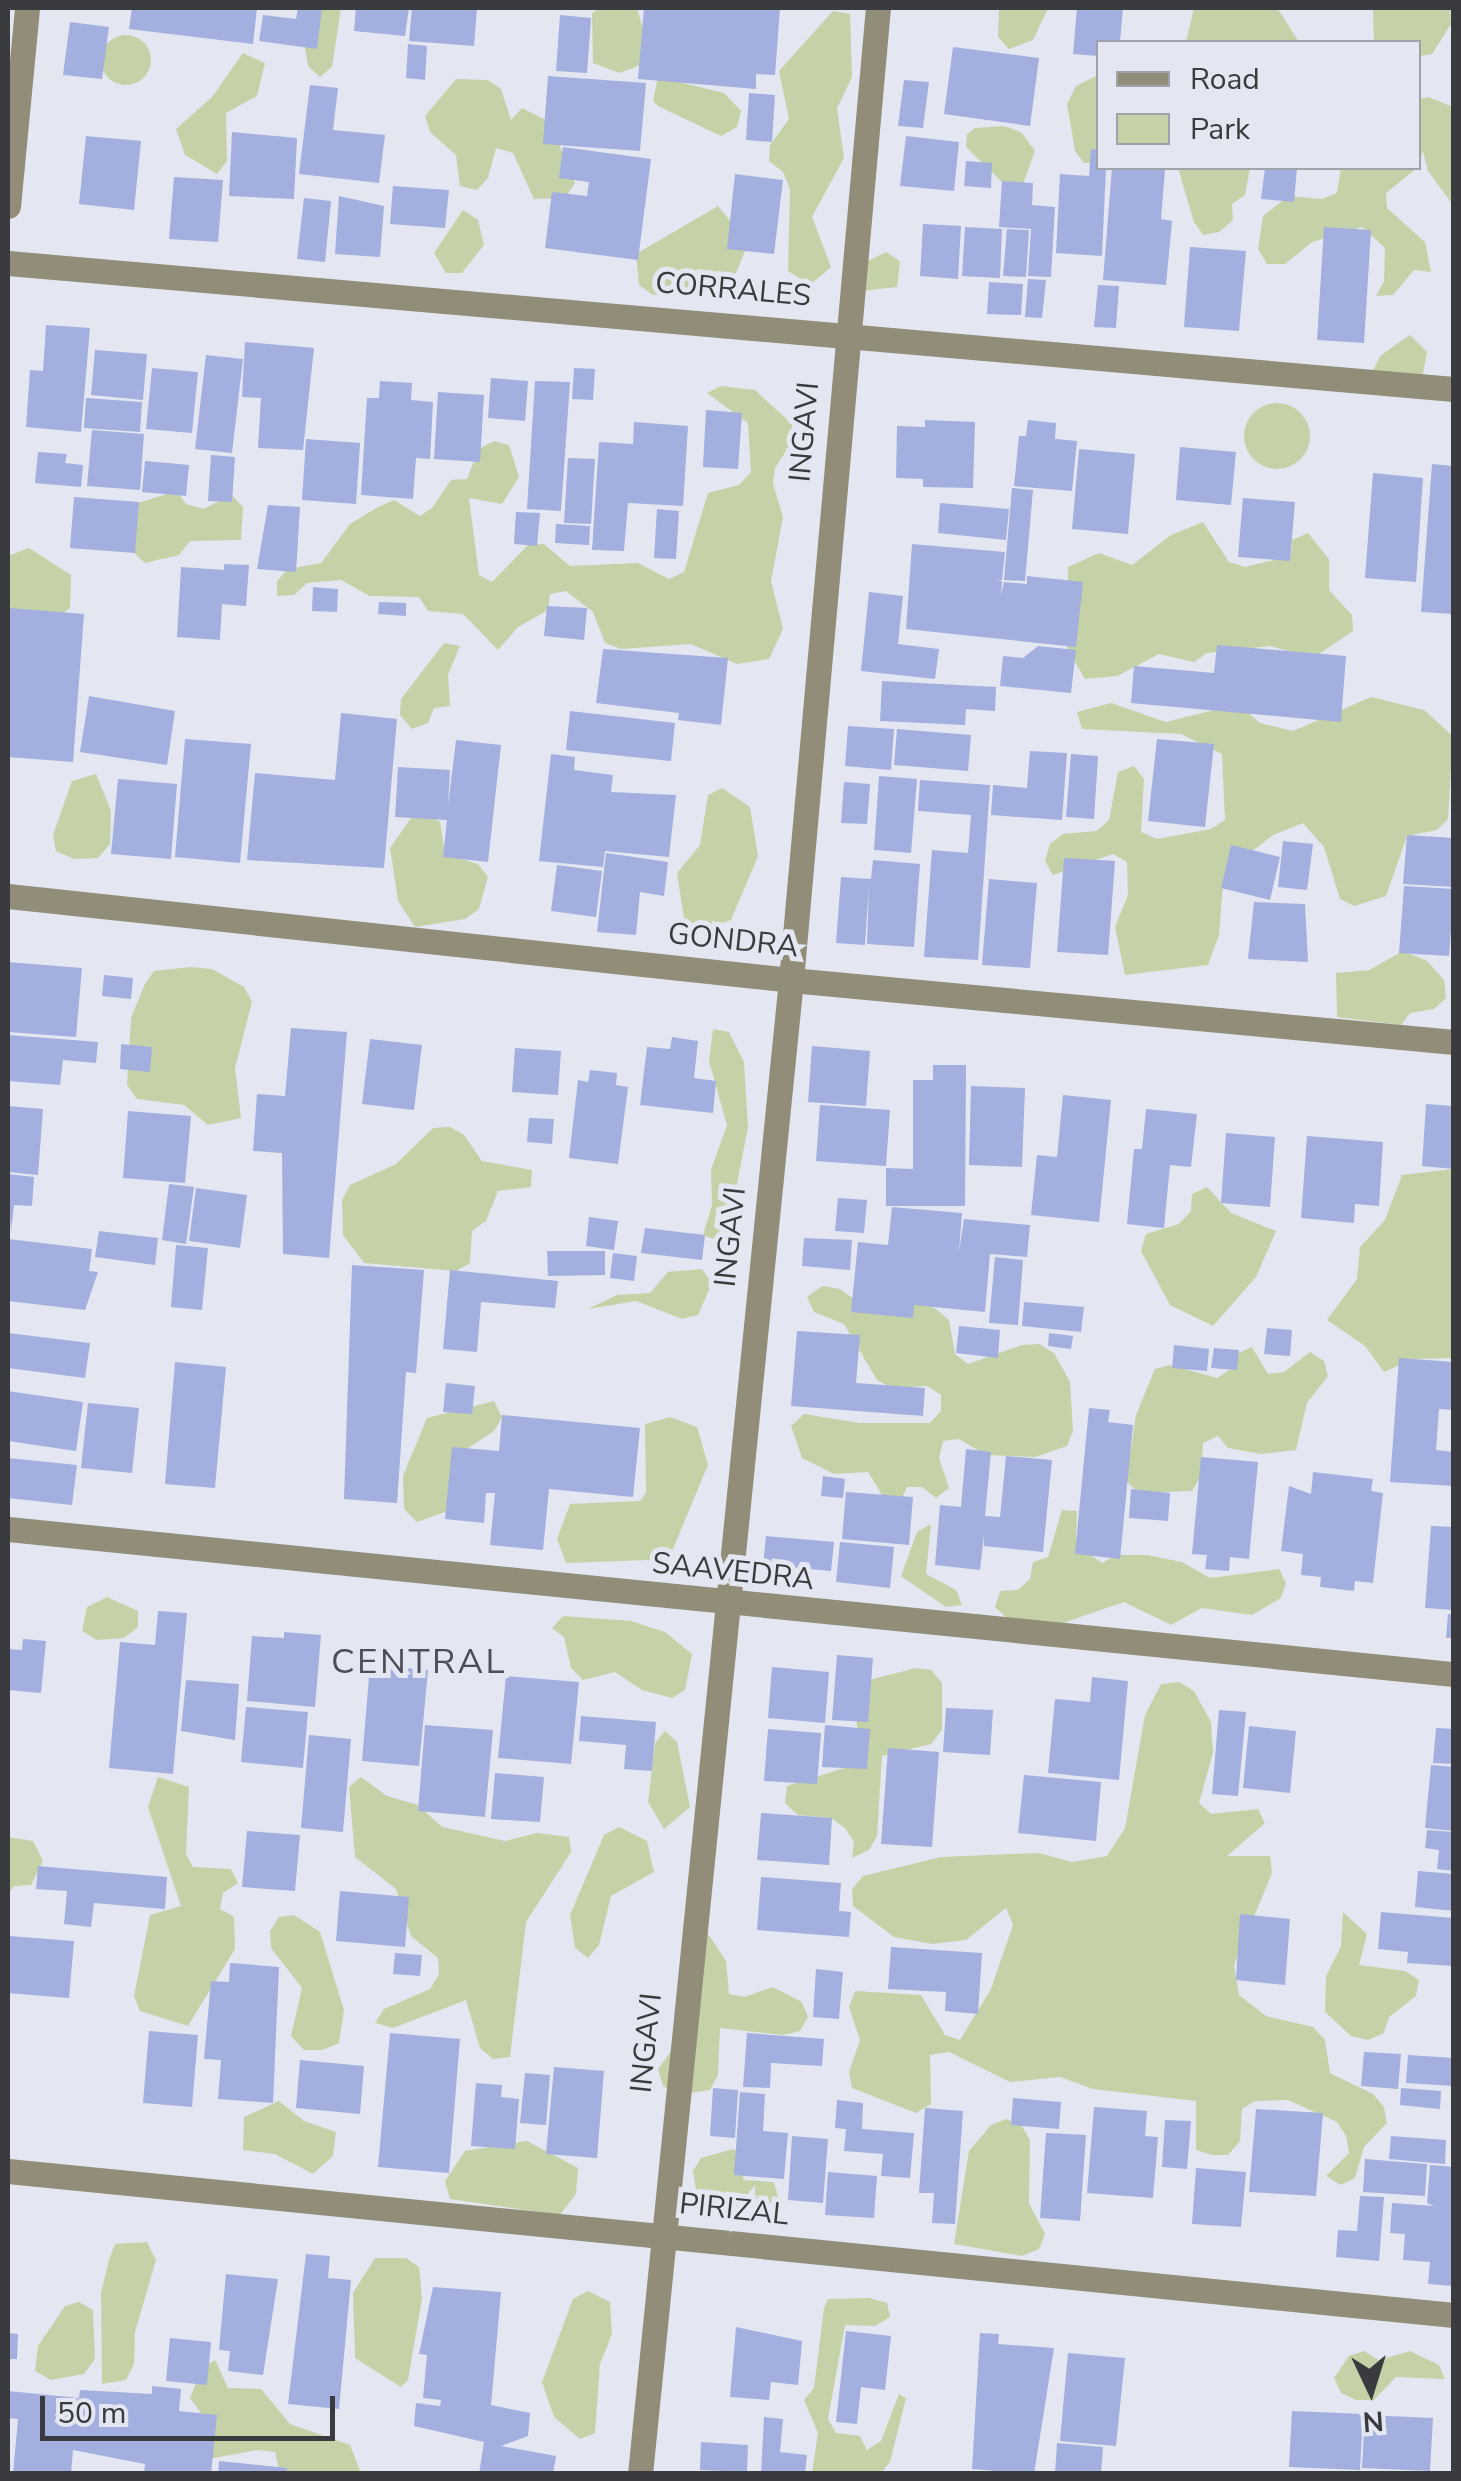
<!DOCTYPE html>
<style>
body{margin:0}
#map{position:relative;width:1461px;height:2481px;overflow:hidden;background:#e4e7f1;font-family:"Nunito Sans",sans-serif}
div>[style]{position:absolute}
.green>*{inset:0;background:#c5d2a7}
.round{border-radius:50%}
.building>*{inset:0;background:#a3afde}
.minor>*{height:25px;margin:-12.5px;padding:0 12.5px;transform-origin:12.5px;border-radius:12.5px;background:#918d78}
span{translate:-50% -50%;white-space:nowrap;text-align:center;line-height:1.15;-webkit-text-stroke:10px #e4e7f1;paint-order:stroke}
.street-label{font-size:30px;color:#3a3b3f}
.quarter-label{font-size:35px;color:#4b4e56;letter-spacing:2.5px}
.frame{position:absolute;inset:0;border:10px solid #3a3b3f;pointer-events:none}
.legend{position:absolute;left:1096px;top:40px;width:325px;height:130px;box-sizing:border-box;background:#e4e7f1;border:2px solid #a0a2aa;margin:0;padding:12px 18px;list-style:none;font-size:30px;color:#3a3b3f}
.legend li{display:flex;align-items:center;gap:20px;height:50px}
.legend b{width:50px;border:2px solid #a0a2aa}
.north{position:absolute;left:1321px;top:2341px;width:100px;height:100px;-webkit-text-stroke:8px #e4e7f1;paint-order:stroke;rotate:176deg;font-size:28px;font-weight:700;line-height:40px;text-align:center;color:#3a3b3f}
.north::after{content:'';display:block;margin:auto;width:35px;height:45px;background:#3a3b3f;clip-path:polygon(50% 0,100% 100%,50% 72%,0 100%)}
.scale{position:absolute;left:40px;top:2396px;width:295px;height:45px;box-sizing:border-box;border:5px solid #3a3b3f;border-top:0;padding-left:12px;font-size:30px;line-height:35px;white-space:nowrap;color:#3a3b3f;-webkit-text-stroke:8px #e4e7f1;paint-order:stroke}
</style>
<div id="map">
<div class="green">
<i style="clip-path:polygon(319px 8px,341px 8px,332px 67px,320px 77px,308px 66px,305px 48px)"></i>
<i style="clip-path:polygon(600px 8px,637px 8px,652px 61px,619px 73px,593px 63px,592px 13px)"></i>
<i style="clip-path:polygon(999px 8px,1048px 8px,1033px 40px,1009px 49px,998px 37px)"></i>
<i style="clip-path:polygon(1194px 8px,1277px 8px,1299px 42px,1186px 42px)"></i>
<i style="clip-path:polygon(1373px 8px,1450px 8px,1451px 24px,1432px 54px,1419px 56px,1418px 42px,1374px 42px)"></i>
<i style="clip-path:polygon(833px 11px,850px 14px,852px 77px,837px 108px,844px 158px,812px 217px,831px 267px,810px 285px,788px 271px,790px 189px,783px 172px,769px 161px,770px 145px,789px 119px,779px 71px)"></i>
<i class="round" style="left:101px;top:35px;width:50px;height:50px"></i>
<i style="clip-path:polygon(243px 53px,265px 63px,257px 96px,226px 113px,227px 161px,217px 174px,185px 155px,176px 129px,212px 97px)"></i>
<i style="clip-path:polygon(1098px 75px,1098px 163px,1084px 163px,1075px 151px,1067px 104px,1076px 86px)"></i>
<i style="clip-path:polygon(658px 77px,724px 93px,741px 111px,737px 127px,721px 136px,658px 106px,653px 101px)"></i>
<i style="clip-path:polygon(456px 79px,488px 80px,501px 89px,511px 120px,522px 108px,550px 122px,575px 183px,565px 198px,534px 199px,513px 153px,496px 148px,488px 178px,477px 190px,460px 186px,456px 155px,430px 132px,425px 116px)"></i>
<i style="clip-path:polygon(1428px 97px,1453px 107px,1453px 205px,1428px 171px,1423px 151px,1419px 163px,1419px 99px)"></i>
<i style="clip-path:polygon(1004px 126px,1021px 132px,1035px 151px,1022px 187px,1008px 188px,966px 147px,967px 134px,975px 128px)"></i>
<i style="clip-path:polygon(1178px 168px,1250px 168px,1245px 195px,1232px 204px,1233px 220px,1219px 232px,1203px 235px,1194px 222px)"></i>
<i style="clip-path:polygon(1341px 168px,1417px 168px,1386px 193px,1387px 208px,1425px 242px,1431px 272px,1414px 270px,1393px 295px,1376px 296px,1384px 281px,1385px 248px,1362px 227px,1312px 242px,1285px 264px,1267px 264px,1258px 249px,1263px 216px,1289px 196px,1322px 199px,1337px 193px)"></i>
<i style="clip-path:polygon(718px 206px,742px 235px,745px 251px,732px 283px,719px 292px,684px 296px,653px 295px,639px 285px,636px 254px)"></i>
<i style="clip-path:polygon(463px 210px,478px 220px,484px 245px,462px 273px,446px 273px,434px 253px)"></i>
<i style="clip-path:polygon(886px 252px,900px 261px,897px 287px,862px 291px,847px 271px)"></i>
<i style="clip-path:polygon(1410px 335px,1427px 352px,1422px 379px,1373px 370px,1381px 355px)"></i>
<i style="clip-path:polygon(721px 386px,755px 390px,792px 424px,793px 440px,775px 468px,773px 484px,783px 517px,771px 581px,783px 629px,769px 659px,737px 664px,691px 644px,621px 649px,605px 643px,593px 612px,566px 591px,550px 594px,548px 610px,518px 627px,498px 650px,463px 614px,428px 611px,419px 597px,370px 596px,341px 580px,307px 583px,294px 595px,277px 596px,277px 581px,288px 569px,321px 563px,350px 524px,378px 507px,394px 500px,420px 516px,432px 508px,451px 480px,467px 479px,479px 449px,494px 441px,509px 445px,519px 477px,502px 504px,469px 498px,479px 575px,492px 582px,528px 545px,544px 544px,570px 566px,638px 563px,669px 579px,684px 572px,708px 493px,739px 485px,751px 472px,748px 423px,707px 393px)"></i>
<i class="round" style="left:1244px;top:403px;width:66px;height:66px"></i>
<i style="clip-path:polygon(177px 491px,186px 504px,203px 509px,232px 495px,243px 507px,241px 540px,190px 541px,179px 555px,145px 563px,133px 552px,138px 503px)"></i>
<i style="clip-path:polygon(1203px 522px,1229px 562px,1245px 567px,1291px 556px,1292px 540px,1308px 533px,1329px 559px,1329px 590px,1352px 615px,1353px 631px,1313px 658px,1270px 646px,1207px 653px,1194px 662px,1159px 654px,1117px 676px,1085px 679px,1067px 649px,1068px 567px,1099px 553px,1132px 565px,1171px 535px)"></i>
<i style="clip-path:polygon(29px 548px,71px 575px,70px 608px,57px 618px,13px 612px,8px 602px,8px 556px)"></i>
<i style="clip-path:polygon(444px 643px,460px 646px,448px 675px,450px 706px,434px 708px,428px 723px,412px 729px,400px 715px,401px 699px)"></i>
<i style="clip-path:polygon(1371px 697px,1424px 710px,1453px 736px,1448px 819px,1437px 830px,1407px 836px,1386px 896px,1354px 906px,1340px 899px,1324px 847px,1303px 823px,1273px 835px,1232px 867px,1223px 882px,1219px 935px,1208px 965px,1125px 975px,1115px 927px,1128px 895px,1127px 862px,1113px 854px,1053px 875px,1045px 861px,1050px 844px,1063px 834px,1097px 831px,1109px 820px,1118px 772px,1134px 766px,1144px 779px,1141px 832px,1157px 839px,1211px 829px,1225px 820px,1222px 754px,1181px 734px,1082px 729px,1077px 712px,1111px 703px,1166px 722px,1214px 710px,1247px 712px,1260px 723px,1293px 731px)"></i>
<i style="clip-path:polygon(96px 774px,111px 811px,110px 844px,98px 858px,74px 859px,56px 851px,53px 835px,72px 781px)"></i>
<i style="clip-path:polygon(722px 788px,750px 807px,758px 856px,731px 920px,699px 931px,685px 925px,677px 873px,700px 845px,708px 795px)"></i>
<i style="clip-path:polygon(426px 813px,440px 822px,445px 854px,478px 864px,488px 877px,479px 909px,465px 919px,415px 927px,398px 901px,390px 848px,411px 818px)"></i>
<i style="clip-path:polygon(1403px 951px,1427px 961px,1444px 980px,1446px 998px,1434px 1009px,1410px 1013px,1401px 1025px,1337px 1017px,1336px 973px,1369px 970px)"></i>
<i style="clip-path:polygon(191px 967px,212px 969px,244px 987px,252px 1002px,235px 1068px,241px 1118px,208px 1125px,184px 1105px,137px 1099px,127px 1085px,131px 1018px,145px 984px,154px 971px)"></i>
<i style="clip-path:polygon(713px 1029px,729px 1032px,744px 1062px,748px 1127px,729px 1225px,719px 1241px,703px 1235px,712px 1205px,711px 1170px,727px 1125px,709px 1061px)"></i>
<i style="clip-path:polygon(450px 1127px,464px 1135px,482px 1161px,532px 1170px,531px 1187px,498px 1191px,486px 1221px,472px 1231px,470px 1263px,456px 1271px,364px 1263px,343px 1235px,342px 1200px,350px 1185px,396px 1164px,433px 1128px)"></i>
<i style="clip-path:polygon(1453px 1169px,1453px 1358px,1413px 1359px,1384px 1372px,1365px 1346px,1327px 1320px,1357px 1279px,1360px 1247px,1385px 1220px,1402px 1175px)"></i>
<i style="clip-path:polygon(1207px 1187px,1231px 1213px,1276px 1231px,1256px 1277px,1213px 1326px,1170px 1305px,1141px 1251px,1146px 1234px,1179px 1224px,1191px 1211px,1192px 1194px)"></i>
<i style="clip-path:polygon(702px 1269px,712px 1283px,698px 1315px,682px 1319px,636px 1301px,588px 1309px,617px 1295px,650px 1293px,668px 1272px)"></i>
<i style="clip-path:polygon(822px 1286px,840px 1289px,869px 1310px,919px 1301px,936px 1309px,949px 1320px,955px 1354px,968px 1364px,1022px 1345px,1039px 1344px,1054px 1353px,1070px 1382px,1073px 1431px,1067px 1446px,1035px 1457px,986px 1455px,959px 1439px,943px 1441px,939px 1458px,949px 1488px,936px 1498px,922px 1487px,907px 1487px,900px 1503px,884px 1498px,868px 1472px,834px 1474px,802px 1458px,791px 1426px,804px 1414px,860px 1423px,930px 1423px,941px 1411px,941px 1395px,927px 1386px,892px 1388px,877px 1380px,844px 1324px,814px 1312px,807px 1297px)"></i>
<i style="clip-path:polygon(1252px 1347px,1268px 1374px,1284px 1372px,1310px 1352px,1324px 1361px,1328px 1376px,1307px 1403px,1296px 1450px,1261px 1454px,1228px 1448px,1218px 1436px,1203px 1443px,1201px 1476px,1192px 1491px,1139px 1493px,1126px 1481px,1136px 1415px,1155px 1369px,1170px 1365px,1217px 1378px,1231px 1369px,1236px 1354px)"></i>
<i style="clip-path:polygon(494px 1401px,502px 1417px,494px 1431px,467px 1449px,448px 1511px,417px 1522px,404px 1509px,403px 1476px,427px 1418px)"></i>
<i style="clip-path:polygon(670px 1417px,697px 1427px,708px 1465px,673px 1549px,650px 1560px,566px 1563px,557px 1539px,570px 1504px,640px 1501px,646px 1493px,645px 1424px)"></i>
<i style="clip-path:polygon(1062px 1510px,1077px 1511px,1076px 1545px,1102px 1563px,1116px 1555px,1147px 1555px,1182px 1562px,1210px 1578px,1279px 1569px,1286px 1583px,1281px 1598px,1252px 1615px,1202px 1608px,1171px 1625px,1124px 1602px,1057px 1625px,1008px 1619px,995px 1607px,1000px 1591px,1018px 1590px,1030px 1579px,1033px 1562px,1048px 1557px)"></i>
<i style="clip-path:polygon(931px 1524px,926px 1574px,956px 1590px,962px 1605px,946px 1607px,901px 1576px,917px 1532px)"></i>
<i style="clip-path:polygon(107px 1597px,138px 1611px,138px 1627px,124px 1638px,97px 1640px,82px 1631px,87px 1607px)"></i>
<i style="clip-path:polygon(563px 1616px,631px 1621px,665px 1632px,692px 1654px,685px 1690px,672px 1698px,642px 1690px,615px 1672px,583px 1680px,571px 1668px,564px 1637px,552px 1628px)"></i>
<i style="clip-path:polygon(916px 1668px,931px 1670px,942px 1683px,942px 1730px,931px 1744px,882px 1756px,877px 1836px,869px 1850px,852px 1858px,854px 1842px,845px 1828px,831px 1818px,798px 1815px,785px 1803px,787px 1786px,860px 1763px,856px 1713px,869px 1680px)"></i>
<i style="clip-path:polygon(1179px 1682px,1194px 1691px,1211px 1722px,1213px 1753px,1199px 1803px,1211px 1814px,1258px 1809px,1265px 1823px,1227px 1856px,1270px 1856px,1272px 1873px,1234px 1965px,1239px 1995px,1266px 2016px,1313px 2027px,1325px 2040px,1330px 2073px,1373px 2094px,1384px 2107px,1387px 2123px,1364px 2147px,1355px 2178px,1341px 2185px,1326px 2176px,1349px 2153px,1346px 2136px,1337px 2122px,1288px 2100px,1255px 2101px,1242px 2109px,1240px 2141px,1228px 2155px,1212px 2155px,1196px 2150px,1196px 2101px,1093px 2089px,1060px 2077px,1010px 2082px,949px 2052px,930px 2055px,931px 2104px,916px 2113px,852px 2088px,849px 2072px,860px 2040px,849px 2007px,855px 1991px,921px 1995px,945px 2035px,960px 2040px,991px 1989px,1013px 1925px,1006px 1908px,966px 1940px,932px 1944px,894px 1937px,853px 1906px,852px 1889px,863px 1876px,941px 1857px,1039px 1853px,1072px 1862px,1107px 1856px,1125px 1828px,1145px 1715px,1161px 1684px)"></i>
<i style="clip-path:polygon(665px 1731px,677px 1742px,690px 1807px,664px 1829px,648px 1802px,655px 1743px)"></i>
<i style="clip-path:polygon(158px 1777px,189px 1787px,186px 1854px,193px 1867px,231px 1869px,238px 1883px,223px 1893px,220px 1909px,234px 1917px,235px 1949px,188px 2026px,140px 2011px,134px 1996px,150px 1915px,181px 1906px,148px 1807px)"></i>
<i style="clip-path:polygon(361px 1777px,387px 1796px,418px 1805px,442px 1827px,505px 1841px,537px 1833px,569px 1837px,571px 1852px,526px 1922px,510px 2057px,493px 2059px,480px 2048px,466px 2000px,393px 2028px,375px 2023px,384px 2009px,430px 1989px,439px 1974px,438px 1958px,411px 1936px,396px 1889px,355px 1857px,349px 1787px)"></i>
<i style="clip-path:polygon(619px 1827px,647px 1841px,654px 1872px,611px 1896px,599px 1945px,588px 1958px,575px 1948px,570px 1915px,604px 1835px)"></i>
<i style="clip-path:polygon(8px 1837px,33px 1841px,43px 1861px,31px 1885px,14px 1886px,8px 1894px)"></i>
<i style="clip-path:polygon(1343px 1912px,1367px 1934px,1359px 1965px,1405px 1971px,1419px 1980px,1416px 1996px,1389px 2017px,1384px 2033px,1368px 2040px,1351px 2036px,1325px 2012px,1326px 1976px,1341px 1946px)"></i>
<i style="clip-path:polygon(294px 1915px,320px 1932px,344px 2010px,339px 2043px,322px 2050px,304px 2050px,291px 2036px,302px 1988px,271px 1948px,270px 1931px,279px 1917px)"></i>
<i style="clip-path:polygon(709px 1935px,726px 1961px,729px 1994px,744px 1997px,773px 1987px,802px 2002px,808px 2017px,800px 2031px,783px 2035px,720px 2028px,718px 2075px,710px 2090px,678px 2095px,663px 2086px,658px 2069px,686px 2031px,692px 1937px)"></i>
<i style="clip-path:polygon(279px 2101px,304px 2121px,336px 2132px,333px 2156px,313px 2174px,275px 2154px,243px 2150px,244px 2117px)"></i>
<i style="clip-path:polygon(1006px 2119px,1021px 2125px,1030px 2140px,1029px 2203px,1045px 2234px,1039px 2249px,1022px 2256px,954px 2244px,969px 2151px,991px 2125px)"></i>
<i style="clip-path:polygon(527px 2141px,578px 2168px,576px 2194px,560px 2215px,450px 2199px,445px 2181px,465px 2151px)"></i>
<i style="clip-path:polygon(733px 2149px,747px 2156px,743px 2180px,774px 2182px,778px 2197px,764px 2209px,712px 2214px,698px 2204px,693px 2171px,701px 2158px)"></i>
<i style="clip-path:polygon(147px 2242px,156px 2260px,135px 2332px,134px 2364px,126px 2380px,102px 2384px,101px 2293px,109px 2260px,115px 2244px)"></i>
<i style="clip-path:polygon(375px 2258px,406px 2258px,419px 2267px,422px 2299px,408px 2380px,401px 2387px,355px 2358px,353px 2293px)"></i>
<i style="clip-path:polygon(588px 2291px,610px 2302px,612px 2334px,600px 2364px,595px 2433px,580px 2439px,554px 2417px,542px 2382px,573px 2299px)"></i>
<i style="clip-path:polygon(870px 2298px,887px 2303px,890px 2317px,875px 2326px,845px 2325px,828px 2419px,836px 2433px,860px 2436px,867px 2450px,881px 2441px,899px 2394px,906px 2398px,890px 2462px,881px 2473px,812px 2473px,818px 2433px,804px 2400px,814px 2388px,824px 2308px,828px 2299px)"></i>
<i style="clip-path:polygon(79px 2302px,93px 2310px,95px 2359px,84px 2374px,51px 2380px,35px 2371px,38px 2346px,65px 2306px)"></i>
<i style="clip-path:polygon(1364px 2351px,1379px 2360px,1410px 2351px,1439px 2365px,1445px 2379px,1396px 2377px,1374px 2400px,1356px 2400px,1341px 2393px,1334px 2378px,1349px 2356px)"></i>
<i style="clip-path:polygon(215px 2360px,228px 2388px,261px 2389px,290px 2424px,350px 2445px,361px 2473px,280px 2473px,275px 2452px,257px 2450px,208px 2459px,209px 2424px,190px 2398px,202px 2368px)"></i>
</div>
<div class="building">
<i style="clip-path:polygon(132px 8px,257px 8px,253px 44px,129px 29px)"></i>
<i style="clip-path:polygon(298px 8px,322px 8px,317px 49px,259px 41px,263px 15px,296px 19px)"></i>
<i style="clip-path:polygon(356px 8px,409px 8px,405px 36px,354px 31px)"></i>
<i style="clip-path:polygon(412px 8px,477px 8px,474px 46px,409px 41px)"></i>
<i style="clip-path:polygon(644px 8px,780px 8px,775px 75px,756px 74px,756px 89px,638px 79px)"></i>
<i style="clip-path:polygon(1077px 8px,1123px 8px,1120px 42px,1098px 42px,1098px 56px,1073px 54px)"></i>
<i style="clip-path:polygon(560px 15px,591px 18px,587px 73px,556px 71px)"></i>
<i style="clip-path:polygon(70px 22px,109px 27px,102px 79px,63px 75px)"></i>
<i style="clip-path:polygon(408px 44px,427px 46px,425px 80px,406px 78px)"></i>
<i style="clip-path:polygon(953px 47px,1039px 58px,1030px 126px,944px 114px)"></i>
<i style="clip-path:polygon(548px 76px,646px 83px,640px 151px,543px 144px)"></i>
<i style="clip-path:polygon(904px 80px,929px 82px,923px 128px,898px 126px)"></i>
<i style="clip-path:polygon(310px 85px,338px 88px,333px 130px,385px 135px,379px 183px,299px 174px)"></i>
<i style="clip-path:polygon(749px 93px,775px 95px,772px 142px,746px 140px)"></i>
<i style="clip-path:polygon(232px 132px,297px 138px,294px 199px,229px 196px)"></i>
<i style="clip-path:polygon(86px 136px,141px 141px,134px 210px,79px 204px)"></i>
<i style="clip-path:polygon(906px 136px,959px 142px,954px 191px,900px 186px)"></i>
<i style="clip-path:polygon(563px 147px,651px 159px,638px 260px,545px 248px,552px 192px,587px 196px,589px 182px,559px 178px)"></i>
<i style="clip-path:polygon(1091px 149px,1098px 150px,1098px 168px,1106px 168px,1102px 256px,1056px 253px,1060px 174px,1089px 176px)"></i>
<i style="clip-path:polygon(966px 161px,992px 163px,991px 188px,964px 186px)"></i>
<i style="clip-path:polygon(1112px 168px,1165px 170px,1161px 219px,1172px 221px,1166px 285px,1103px 280px)"></i>
<i style="clip-path:polygon(1265px 168px,1297px 168px,1294px 202px,1261px 199px)"></i>
<i style="clip-path:polygon(735px 174px,783px 180px,774px 254px,727px 249px)"></i>
<i style="clip-path:polygon(174px 177px,223px 180px,218px 242px,169px 239px)"></i>
<i style="clip-path:polygon(1002px 181px,1033px 183px,1032px 205px,1055px 207px,1051px 277px,1028px 276px,1031px 229px,999px 227px)"></i>
<i style="clip-path:polygon(393px 186px,449px 190px,445px 228px,390px 224px)"></i>
<i style="clip-path:polygon(339px 196px,384px 206px,380px 257px,335px 254px)"></i>
<i style="clip-path:polygon(304px 198px,331px 201px,325px 262px,297px 259px)"></i>
<i style="clip-path:polygon(923px 224px,961px 226px,958px 279px,920px 276px)"></i>
<i style="clip-path:polygon(965px 227px,1002px 229px,1000px 278px,962px 276px)"></i>
<i style="clip-path:polygon(1324px 227px,1371px 230px,1364px 343px,1317px 340px)"></i>
<i style="clip-path:polygon(1007px 229px,1029px 230px,1026px 277px,1003px 276px)"></i>
<i style="clip-path:polygon(1190px 247px,1246px 251px,1239px 331px,1184px 327px)"></i>
<i style="clip-path:polygon(1028px 279px,1046px 280px,1042px 318px,1025px 317px)"></i>
<i style="clip-path:polygon(989px 282px,1023px 284px,1021px 315px,987px 314px)"></i>
<i style="clip-path:polygon(1098px 285px,1119px 286px,1116px 328px,1094px 327px)"></i>
<i style="clip-path:polygon(46px 325px,90px 328px,81px 432px,26px 427px,30px 370px,43px 371px)"></i>
<i style="clip-path:polygon(245px 342px,314px 348px,303px 450px,258px 448px,261px 398px,242px 397px)"></i>
<i style="clip-path:polygon(95px 350px,147px 354px,143px 400px,91px 395px)"></i>
<i style="clip-path:polygon(206px 355px,243px 359px,232px 453px,195px 449px)"></i>
<i style="clip-path:polygon(152px 368px,198px 372px,192px 433px,146px 429px)"></i>
<i style="clip-path:polygon(574px 368px,595px 369px,593px 400px,572px 399px)"></i>
<i style="clip-path:polygon(491px 378px,528px 381px,525px 421px,488px 418px)"></i>
<i style="clip-path:polygon(380px 381px,412px 383px,411px 400px,433px 402px,430px 459px,416px 458px,413px 499px,361px 495px,367px 398px,379px 398px)"></i>
<i style="clip-path:polygon(535px 381px,570px 382px,561px 511px,527px 509px)"></i>
<i style="clip-path:polygon(438px 392px,484px 395px,480px 462px,434px 459px)"></i>
<i style="clip-path:polygon(86px 398px,142px 402px,140px 432px,84px 428px)"></i>
<i style="clip-path:polygon(706px 410px,742px 413px,738px 469px,703px 467px)"></i>
<i style="clip-path:polygon(925px 420px,975px 422px,973px 488px,923px 487px,923px 479px,896px 478px,897px 426px,925px 427px)"></i>
<i style="clip-path:polygon(1028px 420px,1056px 423px,1055px 439px,1077px 441px,1072px 491px,1014px 486px,1019px 436px,1026px 436px)"></i>
<i style="clip-path:polygon(634px 422px,688px 426px,683px 506px,628px 503px,624px 551px,592px 550px,599px 442px,633px 444px)"></i>
<i style="clip-path:polygon(92px 430px,144px 434px,140px 490px,87px 486px)"></i>
<i style="clip-path:polygon(306px 439px,360px 443px,356px 504px,302px 500px)"></i>
<i style="clip-path:polygon(1180px 447px,1236px 452px,1231px 505px,1176px 500px)"></i>
<i style="clip-path:polygon(1079px 449px,1135px 454px,1128px 534px,1072px 529px)"></i>
<i style="clip-path:polygon(38px 452px,67px 454px,65px 463px,83px 465px,81px 487px,35px 483px)"></i>
<i style="clip-path:polygon(211px 455px,235px 457px,232px 502px,208px 501px)"></i>
<i style="clip-path:polygon(568px 458px,595px 459px,591px 524px,564px 523px)"></i>
<i style="clip-path:polygon(145px 461px,189px 465px,186px 496px,142px 492px)"></i>
<i style="clip-path:polygon(1432px 464px,1454px 466px,1454px 614px,1421px 612px)"></i>
<i style="clip-path:polygon(1373px 473px,1423px 478px,1416px 582px,1365px 578px)"></i>
<i style="clip-path:polygon(1012px 488px,1033px 490px,1025px 581px,1004px 580px)"></i>
<i style="clip-path:polygon(74px 497px,139px 502px,135px 553px,70px 548px)"></i>
<i style="clip-path:polygon(1243px 498px,1295px 502px,1290px 561px,1238px 557px)"></i>
<i style="clip-path:polygon(940px 503px,1009px 509px,1006px 540px,938px 533px)"></i>
<i style="clip-path:polygon(268px 505px,300px 507px,296px 572px,257px 569px)"></i>
<i style="clip-path:polygon(657px 509px,679px 511px,676px 559px,654px 558px)"></i>
<i style="clip-path:polygon(516px 512px,540px 513px,537px 546px,514px 544px)"></i>
<i style="clip-path:polygon(556px 524px,590px 526px,589px 545px,555px 543px)"></i>
<i style="clip-path:polygon(912px 544px,1005px 552px,1002px 580px,996px 580px,1002px 581px,1001px 595px,1004px 582px,1027px 584px,1027px 576px,1083px 582px,1076px 647px,906px 629px)"></i>
<i style="clip-path:polygon(224px 564px,249px 565px,246px 606px,222px 604px,220px 640px,177px 637px,181px 567px,224px 570px)"></i>
<i style="clip-path:polygon(313px 587px,338px 589px,337px 612px,312px 611px)"></i>
<i style="clip-path:polygon(869px 592px,903px 596px,898px 644px,939px 649px,935px 679px,861px 671px)"></i>
<i style="clip-path:polygon(379px 602px,406px 603px,406px 616px,378px 614px)"></i>
<i style="clip-path:polygon(547px 606px,587px 608px,584px 640px,544px 636px)"></i>
<i style="clip-path:polygon(10px 608px,84px 614px,73px 762px,8px 757px)"></i>
<i style="clip-path:polygon(1217px 645px,1346px 656px,1341px 722px,1131px 703px,1134px 666px,1214px 673px)"></i>
<i style="clip-path:polygon(1038px 646px,1076px 650px,1071px 693px,1000px 686px,1003px 656px,1023px 658px)"></i>
<i style="clip-path:polygon(603px 649px,728px 658px,721px 725px,678px 720px,679px 713px,596px 703px)"></i>
<i style="clip-path:polygon(882px 681px,996px 687px,995px 711px,966px 709px,965px 725px,880px 721px)"></i>
<i style="clip-path:polygon(89px 696px,175px 711px,167px 765px,80px 752px)"></i>
<i style="clip-path:polygon(570px 711px,675px 723px,671px 761px,566px 750px)"></i>
<i style="clip-path:polygon(341px 713px,397px 719px,384px 868px,247px 860px,255px 773px,335px 780px)"></i>
<i style="clip-path:polygon(848px 726px,894px 729px,891px 770px,845px 766px)"></i>
<i style="clip-path:polygon(897px 729px,971px 735px,968px 771px,894px 765px)"></i>
<i style="clip-path:polygon(185px 739px,251px 744px,240px 863px,175px 857px)"></i>
<i style="clip-path:polygon(1157px 739px,1214px 744px,1205px 827px,1148px 821px)"></i>
<i style="clip-path:polygon(456px 740px,501px 745px,488px 862px,443px 857px,447px 820px,395px 817px,398px 767px,450px 770px,448px 806px)"></i>
<i style="clip-path:polygon(1030px 751px,1067px 753px,1062px 820px,991px 815px,993px 785px,1027px 788px)"></i>
<i style="clip-path:polygon(551px 754px,575px 757px,574px 770px,613px 775px,611px 792px,676px 795px,669px 857px,605px 851px,603px 867px,539px 861px)"></i>
<i style="clip-path:polygon(1071px 754px,1098px 756px,1094px 819px,1066px 817px)"></i>
<i style="clip-path:polygon(879px 776px,917px 779px,911px 853px,874px 850px)"></i>
<i style="clip-path:polygon(118px 779px,177px 784px,171px 859px,111px 854px)"></i>
<i style="clip-path:polygon(920px 780px,990px 785px,978px 960px,924px 957px,932px 850px,968px 853px,971px 815px,918px 811px)"></i>
<i style="clip-path:polygon(844px 782px,870px 784px,867px 824px,841px 823px)"></i>
<i style="clip-path:polygon(1407px 835px,1454px 838px,1454px 887px,1403px 884px)"></i>
<i style="clip-path:polygon(1283px 841px,1313px 844px,1307px 890px,1278px 887px)"></i>
<i style="clip-path:polygon(1231px 845px,1280px 857px,1270px 900px,1221px 888px)"></i>
<i style="clip-path:polygon(606px 853px,668px 862px,664px 896px,640px 892px,636px 935px,597px 932px)"></i>
<i style="clip-path:polygon(1064px 858px,1115px 861px,1108px 955px,1057px 952px)"></i>
<i style="clip-path:polygon(873px 860px,920px 864px,914px 947px,867px 944px,869px 884px,865px 945px,836px 943px,841px 877px,871px 879px)"></i>
<i style="clip-path:polygon(557px 865px,602px 871px,596px 917px,551px 911px)"></i>
<i style="clip-path:polygon(989px 879px,1037px 883px,1030px 968px,982px 965px)"></i>
<i style="clip-path:polygon(1404px 886px,1454px 889px,1449px 956px,1399px 953px)"></i>
<i style="clip-path:polygon(1254px 902px,1305px 904px,1308px 962px,1248px 959px)"></i>
<i style="clip-path:polygon(8px 962px,82px 968px,76px 1037px,8px 1032px)"></i>
<i style="clip-path:polygon(104px 975px,133px 978px,131px 999px,102px 996px)"></i>
<i style="clip-path:polygon(291px 1028px,347px 1032px,329px 1258px,283px 1254px,282px 1153px,253px 1151px,257px 1094px,285px 1096px)"></i>
<i style="clip-path:polygon(8px 1035px,98px 1042px,96px 1063px,63px 1060px,60px 1085px,8px 1081px)"></i>
<i style="clip-path:polygon(672px 1037px,698px 1041px,694px 1078px,716px 1081px,713px 1113px,640px 1105px,647px 1047px,670px 1049px)"></i>
<i style="clip-path:polygon(370px 1039px,422px 1045px,414px 1110px,362px 1104px)"></i>
<i style="clip-path:polygon(121px 1044px,152px 1047px,150px 1072px,120px 1069px)"></i>
<i style="clip-path:polygon(812px 1046px,870px 1051px,866px 1106px,808px 1102px)"></i>
<i style="clip-path:polygon(515px 1048px,561px 1051px,558px 1095px,512px 1092px)"></i>
<i style="clip-path:polygon(933px 1065px,966px 1065px,965px 1206px,886px 1206px,886px 1168px,913px 1169px,913px 1080px,933px 1080px)"></i>
<i style="clip-path:polygon(590px 1070px,617px 1073px,616px 1085px,628px 1087px,618px 1164px,569px 1158px,578px 1080px,588px 1082px)"></i>
<i style="clip-path:polygon(971px 1086px,1025px 1088px,1022px 1167px,969px 1165px)"></i>
<i style="clip-path:polygon(1063px 1095px,1111px 1100px,1099px 1222px,1031px 1215px,1037px 1155px,1057px 1157px)"></i>
<i style="clip-path:polygon(1426px 1104px,1454px 1106px,1454px 1169px,1422px 1166px)"></i>
<i style="clip-path:polygon(820px 1105px,890px 1110px,886px 1166px,816px 1161px)"></i>
<i style="clip-path:polygon(8px 1106px,43px 1109px,38px 1175px,8px 1172px)"></i>
<i style="clip-path:polygon(1146px 1109px,1197px 1114px,1191px 1167px,1170px 1165px,1164px 1228px,1127px 1224px,1134px 1149px,1142px 1149px)"></i>
<i style="clip-path:polygon(128px 1111px,191px 1116px,185px 1183px,123px 1178px)"></i>
<i style="clip-path:polygon(529px 1118px,554px 1119px,552px 1144px,527px 1142px)"></i>
<i style="clip-path:polygon(1226px 1133px,1275px 1137px,1270px 1207px,1221px 1203px)"></i>
<i style="clip-path:polygon(1307px 1136px,1383px 1142px,1379px 1206px,1355px 1204px,1354px 1223px,1301px 1218px)"></i>
<i style="clip-path:polygon(8px 1174px,34px 1177px,32px 1206px,14px 1205px,11px 1233px)"></i>
<i style="clip-path:polygon(169px 1184px,194px 1187px,186px 1244px,162px 1240px)"></i>
<i style="clip-path:polygon(196px 1188px,247px 1195px,240px 1248px,189px 1241px)"></i>
<i style="clip-path:polygon(838px 1198px,867px 1200px,864px 1233px,835px 1231px)"></i>
<i style="clip-path:polygon(892px 1207px,962px 1213px,959px 1252px,964px 1219px,1030px 1225px,1027px 1257px,990px 1254px,985px 1312px,914px 1305px,913px 1318px,851px 1312px,858px 1242px,888px 1245px)"></i>
<i style="clip-path:polygon(589px 1217px,618px 1221px,614px 1250px,586px 1246px)"></i>
<i style="clip-path:polygon(645px 1228px,705px 1235px,702px 1260px,641px 1253px)"></i>
<i style="clip-path:polygon(99px 1231px,158px 1238px,155px 1265px,95px 1257px)"></i>
<i style="clip-path:polygon(804px 1238px,852px 1240px,850px 1270px,802px 1266px)"></i>
<i style="clip-path:polygon(8px 1239px,92px 1249px,89px 1271px,98px 1272px,85px 1310px,8px 1301px)"></i>
<i style="clip-path:polygon(176px 1245px,208px 1248px,202px 1310px,171px 1307px)"></i>
<i style="clip-path:polygon(547px 1251px,605px 1251px,605px 1275px,548px 1276px)"></i>
<i style="clip-path:polygon(613px 1253px,637px 1256px,634px 1281px,610px 1278px)"></i>
<i style="clip-path:polygon(995px 1257px,1023px 1260px,1018px 1325px,989px 1323px)"></i>
<i style="clip-path:polygon(352px 1265px,424px 1270px,416px 1373px,406px 1372px,397px 1503px,344px 1499px)"></i>
<i style="clip-path:polygon(450px 1270px,558px 1281px,555px 1308px,481px 1302px,477px 1352px,443px 1349px)"></i>
<i style="clip-path:polygon(1024px 1302px,1084px 1307px,1081px 1332px,1022px 1326px)"></i>
<i style="clip-path:polygon(959px 1326px,1000px 1330px,998px 1358px,956px 1353px)"></i>
<i style="clip-path:polygon(1267px 1328px,1292px 1330px,1290px 1356px,1264px 1354px)"></i>
<i style="clip-path:polygon(797px 1331px,860px 1335px,856px 1383px,925px 1388px,923px 1416px,791px 1406px)"></i>
<i style="clip-path:polygon(8px 1333px,90px 1343px,85px 1378px,8px 1368px)"></i>
<i style="clip-path:polygon(1049px 1333px,1073px 1336px,1071px 1349px,1048px 1346px)"></i>
<i style="clip-path:polygon(1174px 1345px,1209px 1349px,1207px 1371px,1172px 1368px)"></i>
<i style="clip-path:polygon(1214px 1348px,1239px 1350px,1237px 1370px,1211px 1368px)"></i>
<i style="clip-path:polygon(1399px 1358px,1454px 1362px,1454px 1410px,1439px 1409px,1436px 1450px,1454px 1452px,1454px 1486px,1390px 1482px)"></i>
<i style="clip-path:polygon(175px 1362px,226px 1367px,215px 1488px,165px 1484px)"></i>
<i style="clip-path:polygon(446px 1383px,475px 1386px,472px 1414px,443px 1412px)"></i>
<i style="clip-path:polygon(8px 1391px,83px 1402px,76px 1451px,8px 1441px)"></i>
<i style="clip-path:polygon(88px 1403px,139px 1408px,132px 1473px,81px 1468px)"></i>
<i style="clip-path:polygon(1089px 1408px,1110px 1410px,1108px 1422px,1133px 1425px,1120px 1559px,1075px 1554px)"></i>
<i style="clip-path:polygon(502px 1415px,640px 1428px,633px 1497px,549px 1489px,543px 1550px,490px 1545px,495px 1493px,486px 1493px,484px 1523px,445px 1519px,452px 1447px,499px 1451px)"></i>
<i style="clip-path:polygon(966px 1449px,991px 1452px,985px 1516px,1000px 1517px,1006px 1456px,1052px 1460px,1043px 1552px,984px 1546px,984px 1535px,980px 1570px,935px 1565px,940px 1505px,961px 1507px)"></i>
<i style="clip-path:polygon(1201px 1457px,1258px 1462px,1249px 1559px,1230px 1557px,1229px 1571px,1205px 1569px,1207px 1555px,1192px 1554px)"></i>
<i style="clip-path:polygon(8px 1458px,77px 1465px,72px 1505px,8px 1498px)"></i>
<i style="clip-path:polygon(1313px 1472px,1373px 1479px,1371px 1491px,1383px 1493px,1373px 1583px,1355px 1581px,1354px 1591px,1320px 1587px,1321px 1577px,1301px 1575px,1303px 1554px,1281px 1551px,1289px 1486px,1311px 1494px)"></i>
<i style="clip-path:polygon(823px 1476px,845px 1479px,843px 1498px,821px 1496px)"></i>
<i style="clip-path:polygon(1131px 1489px,1170px 1493px,1168px 1521px,1129px 1518px)"></i>
<i style="clip-path:polygon(846px 1492px,913px 1497px,909px 1545px,842px 1539px)"></i>
<i style="clip-path:polygon(1431px 1526px,1454px 1527px,1454px 1610px,1425px 1608px)"></i>
<i style="clip-path:polygon(766px 1536px,834px 1542px,831px 1571px,763px 1565px)"></i>
<i style="clip-path:polygon(840px 1542px,894px 1547px,890px 1588px,836px 1582px)"></i>
<i style="clip-path:polygon(158px 1611px,187px 1613px,173px 1774px,109px 1768px,120px 1642px,155px 1645px)"></i>
<i style="clip-path:polygon(1448px 1614px,1454px 1615px,1454px 1638px,1446px 1638px)"></i>
<i style="clip-path:polygon(284px 1632px,321px 1635px,315px 1707px,247px 1701px,252px 1636px,284px 1638px)"></i>
<i style="clip-path:polygon(23px 1639px,46px 1641px,41px 1693px,8px 1690px,8px 1649px,22px 1650px)"></i>
<i style="clip-path:polygon(837px 1655px,873px 1658px,868px 1722px,832px 1720px)"></i>
<i style="clip-path:polygon(370px 1665px,428px 1670px,419px 1766px,362px 1761px)"></i>
<i style="clip-path:polygon(772px 1667px,829px 1672px,825px 1723px,768px 1718px)"></i>
<i style="clip-path:polygon(506px 1676px,579px 1682px,571px 1764px,498px 1758px)"></i>
<i style="clip-path:polygon(1092px 1677px,1128px 1681px,1119px 1780px,1048px 1773px,1055px 1699px,1090px 1702px)"></i>
<i style="clip-path:polygon(186px 1680px,239px 1684px,235px 1740px,181px 1731px)"></i>
<i style="clip-path:polygon(246px 1707px,308px 1712px,303px 1768px,241px 1762px)"></i>
<i style="clip-path:polygon(946px 1708px,993px 1710px,990px 1755px,943px 1752px)"></i>
<i style="clip-path:polygon(1219px 1710px,1246px 1712px,1238px 1796px,1212px 1794px)"></i>
<i style="clip-path:polygon(581px 1716px,656px 1722px,652px 1771px,624px 1769px,626px 1745px,579px 1741px)"></i>
<i style="clip-path:polygon(425px 1725px,493px 1730px,485px 1817px,418px 1811px)"></i>
<i style="clip-path:polygon(825px 1725px,870px 1729px,867px 1769px,822px 1767px)"></i>
<i style="clip-path:polygon(1249px 1726px,1296px 1731px,1290px 1793px,1243px 1788px)"></i>
<i style="clip-path:polygon(1436px 1728px,1454px 1729px,1454px 1764px,1433px 1763px)"></i>
<i style="clip-path:polygon(768px 1729px,821px 1733px,817px 1784px,764px 1781px)"></i>
<i style="clip-path:polygon(309px 1735px,351px 1739px,343px 1832px,301px 1828px)"></i>
<i style="clip-path:polygon(888px 1748px,939px 1752px,932px 1847px,881px 1844px)"></i>
<i style="clip-path:polygon(1431px 1765px,1454px 1767px,1454px 1831px,1425px 1828px)"></i>
<i style="clip-path:polygon(495px 1773px,544px 1777px,540px 1822px,491px 1819px)"></i>
<i style="clip-path:polygon(1024px 1775px,1101px 1782px,1096px 1841px,1018px 1833px)"></i>
<i style="clip-path:polygon(761px 1813px,832px 1818px,829px 1865px,757px 1860px)"></i>
<i style="clip-path:polygon(1427px 1830px,1454px 1832px,1454px 1871px,1437px 1869px,1439px 1850px,1425px 1848px)"></i>
<i style="clip-path:polygon(247px 1831px,300px 1835px,295px 1891px,242px 1887px)"></i>
<i style="clip-path:polygon(38px 1866px,167px 1877px,165px 1909px,94px 1903px,91px 1927px,64px 1924px,67px 1891px,36px 1889px)"></i>
<i style="clip-path:polygon(1418px 1871px,1454px 1874px,1454px 1911px,1415px 1907px)"></i>
<i style="clip-path:polygon(761px 1877px,841px 1883px,839px 1911px,851px 1912px,849px 1937px,757px 1930px)"></i>
<i style="clip-path:polygon(340px 1891px,409px 1897px,405px 1947px,336px 1941px)"></i>
<i style="clip-path:polygon(1381px 1912px,1454px 1918px,1454px 1966px,1407px 1963px,1408px 1952px,1378px 1949px)"></i>
<i style="clip-path:polygon(1240px 1914px,1290px 1919px,1285px 1985px,1236px 1980px)"></i>
<i style="clip-path:polygon(9px 1936px,74px 1941px,69px 1998px,8px 1993px)"></i>
<i style="clip-path:polygon(891px 1947px,982px 1953px,978px 2014px,945px 2011px,946px 1992px,888px 1989px)"></i>
<i style="clip-path:polygon(395px 1953px,422px 1955px,420px 1976px,393px 1974px)"></i>
<i style="clip-path:polygon(230px 1963px,279px 1967px,273px 2103px,218px 2099px,221px 2060px,204px 2059px,211px 1981px,229px 1982px)"></i>
<i style="clip-path:polygon(816px 1969px,843px 1972px,839px 2019px,813px 2017px)"></i>
<i style="clip-path:polygon(149px 2031px,198px 2035px,192px 2107px,143px 2103px)"></i>
<i style="clip-path:polygon(390px 2033px,460px 2039px,449px 2173px,378px 2167px)"></i>
<i style="clip-path:polygon(747px 2033px,824px 2039px,822px 2066px,771px 2063px,770px 2088px,743px 2087px)"></i>
<i style="clip-path:polygon(1364px 2052px,1401px 2054px,1398px 2089px,1361px 2086px)"></i>
<i style="clip-path:polygon(1408px 2055px,1454px 2058px,1454px 2086px,1406px 2083px)"></i>
<i style="clip-path:polygon(300px 2060px,364px 2066px,360px 2114px,296px 2108px)"></i>
<i style="clip-path:polygon(554px 2067px,604px 2071px,597px 2158px,546px 2154px)"></i>
<i style="clip-path:polygon(525px 2073px,550px 2075px,546px 2125px,520px 2123px)"></i>
<i style="clip-path:polygon(476px 2083px,502px 2085px,501px 2097px,519px 2099px,515px 2149px,471px 2146px)"></i>
<i style="clip-path:polygon(713px 2088px,738px 2090px,735px 2138px,710px 2136px)"></i>
<i style="clip-path:polygon(1401px 2088px,1441px 2091px,1440px 2109px,1400px 2105px)"></i>
<i style="clip-path:polygon(740px 2092px,765px 2094px,763px 2131px,788px 2133px,784px 2179px,734px 2175px)"></i>
<i style="clip-path:polygon(1013px 2098px,1061px 2102px,1059px 2129px,1011px 2125px)"></i>
<i style="clip-path:polygon(837px 2100px,863px 2103px,862px 2129px,914px 2133px,910px 2178px,881px 2176px,883px 2154px,844px 2151px,846px 2129px,835px 2128px)"></i>
<i style="clip-path:polygon(1094px 2107px,1147px 2111px,1145px 2136px,1158px 2137px,1153px 2198px,1087px 2193px)"></i>
<i style="clip-path:polygon(925px 2108px,963px 2111px,955px 2224px,932px 2223px,934px 2193px,919px 2193px)"></i>
<i style="clip-path:polygon(1256px 2109px,1323px 2113px,1316px 2196px,1249px 2192px)"></i>
<i style="clip-path:polygon(1165px 2120px,1191px 2121px,1187px 2169px,1162px 2167px)"></i>
<i style="clip-path:polygon(1046px 2133px,1086px 2135px,1080px 2221px,1040px 2218px)"></i>
<i style="clip-path:polygon(792px 2136px,828px 2139px,823px 2203px,788px 2200px)"></i>
<i style="clip-path:polygon(1391px 2136px,1446px 2140px,1445px 2164px,1389px 2159px)"></i>
<i style="clip-path:polygon(1365px 2159px,1427px 2164px,1425px 2196px,1363px 2192px)"></i>
<i style="clip-path:polygon(1430px 2165px,1454px 2167px,1454px 2286px,1428px 2284px,1430px 2262px,1403px 2260px,1405px 2234px,1390px 2233px,1392px 2203px,1434px 2206px,1427px 2203px)"></i>
<i style="clip-path:polygon(1196px 2168px,1246px 2172px,1241px 2227px,1192px 2224px)"></i>
<i style="clip-path:polygon(828px 2172px,877px 2176px,874px 2218px,825px 2215px)"></i>
<i style="clip-path:polygon(1360px 2196px,1384px 2197px,1379px 2261px,1336px 2257px,1338px 2230px,1357px 2231px)"></i>
<i style="clip-path:polygon(306px 2254px,330px 2256px,328px 2278px,351px 2280px,339px 2409px,288px 2404px)"></i>
<i style="clip-path:polygon(226px 2274px,278px 2279px,263px 2375px,228px 2371px,230px 2351px,219px 2350px)"></i>
<i style="clip-path:polygon(433px 2287px,501px 2292px,491px 2405px,530px 2413px,528px 2436px,501px 2446px,556px 2456px,553px 2474px,479px 2474px,484px 2442px,414px 2426px,416px 2403px,440px 2406px,441px 2400px,423px 2398px,427px 2355px,419px 2354px)"></i>
<i style="clip-path:polygon(736px 2327px,802px 2341px,798px 2385px,771px 2382px,769px 2400px,730px 2397px)"></i>
<i style="clip-path:polygon(846px 2331px,891px 2336px,885px 2390px,861px 2387px,857px 2424px,836px 2422px)"></i>
<i style="clip-path:polygon(8px 2333px,18px 2334px,17px 2359px,8px 2359px)"></i>
<i style="clip-path:polygon(980px 2333px,999px 2334px,998px 2344px,1054px 2348px,1034px 2474px,972px 2469px)"></i>
<i style="clip-path:polygon(170px 2338px,211px 2342px,207px 2385px,166px 2381px)"></i>
<i style="clip-path:polygon(1068px 2353px,1125px 2358px,1116px 2446px,1060px 2441px)"></i>
<i style="clip-path:polygon(152px 2386px,181px 2389px,179px 2411px,217px 2415px,211px 2474px,144px 2474px,145px 2464px,73px 2450px,71px 2474px,13px 2474px,18px 2419px,8px 2418px,8px 2391px,79px 2398px,80px 2390px,152px 2394px)"></i>
<i style="clip-path:polygon(1292px 2411px,1363px 2414px,1360px 2470px,1289px 2467px)"></i>
<i style="clip-path:polygon(1365px 2415px,1433px 2418px,1430px 2471px,1362px 2468px)"></i>
<i style="clip-path:polygon(764px 2417px,783px 2419px,780px 2452px,807px 2455px,805px 2474px,761px 2474px)"></i>
<i style="clip-path:polygon(701px 2442px,748px 2445px,747px 2472px,700px 2470px)"></i>
<i style="clip-path:polygon(1057px 2443px,1103px 2447px,1101px 2474px,1055px 2474px)"></i>
<i style="clip-path:polygon(219px 2461px,287px 2468px,286px 2474px,218px 2474px)"></i>
</div>
<div class="minor">
<i style="left:8px;top:206px;width:199px;rotate:-84.5deg"></i>
<i style="left:8px;top:263px;width:1451px;rotate:4.98deg"></i>
<i style="left:8px;top:896px;width:787px;rotate:6.12deg"></i>
<i style="left:791px;top:980px;width:666px;rotate:5.34deg"></i>
<i style="left:8px;top:1529px;width:1453px;rotate:5.73deg"></i>
<i style="left:8px;top:2171px;width:1453px;rotate:5.69deg"></i>
<i style="left:640px;top:2474px;width:1502px;rotate:-84.23deg"></i>
<i style="left:791px;top:980px;width:976px;rotate:-84.89deg"></i>
</div>
<div class="street-label">
<span style="left:733px;top:290px;rotate:5deg">CORRALES</span>
<span style="left:805px;top:432px;rotate:-85deg">INGAVI</span>
<span style="left:733px;top:941px;rotate:6deg">GONDRA</span>
<span style="left:731px;top:1237px;rotate:-84deg">INGAVI</span>
<span style="left:733px;top:1572px;rotate:6deg">SAAVEDRA</span>
<span style="left:647px;top:2043px;rotate:-84deg">INGAVI</span>
<span style="left:734px;top:2210px;rotate:6deg">PIRIZAL</span>
</div>
<div class="quarter-label">
<span style="left:419px;top:1662px">CENTRAL</span>
</div>
<div class="frame"></div>
<ul class="legend">
<li><b style="height:12px;background:#918d78"></b>Road</li>
<li><b style="height:28px;background:#c5d2a7"></b>Park</li>
</ul>
<div class="north">N</div>
<div class="scale">50 m</div>
</div>
